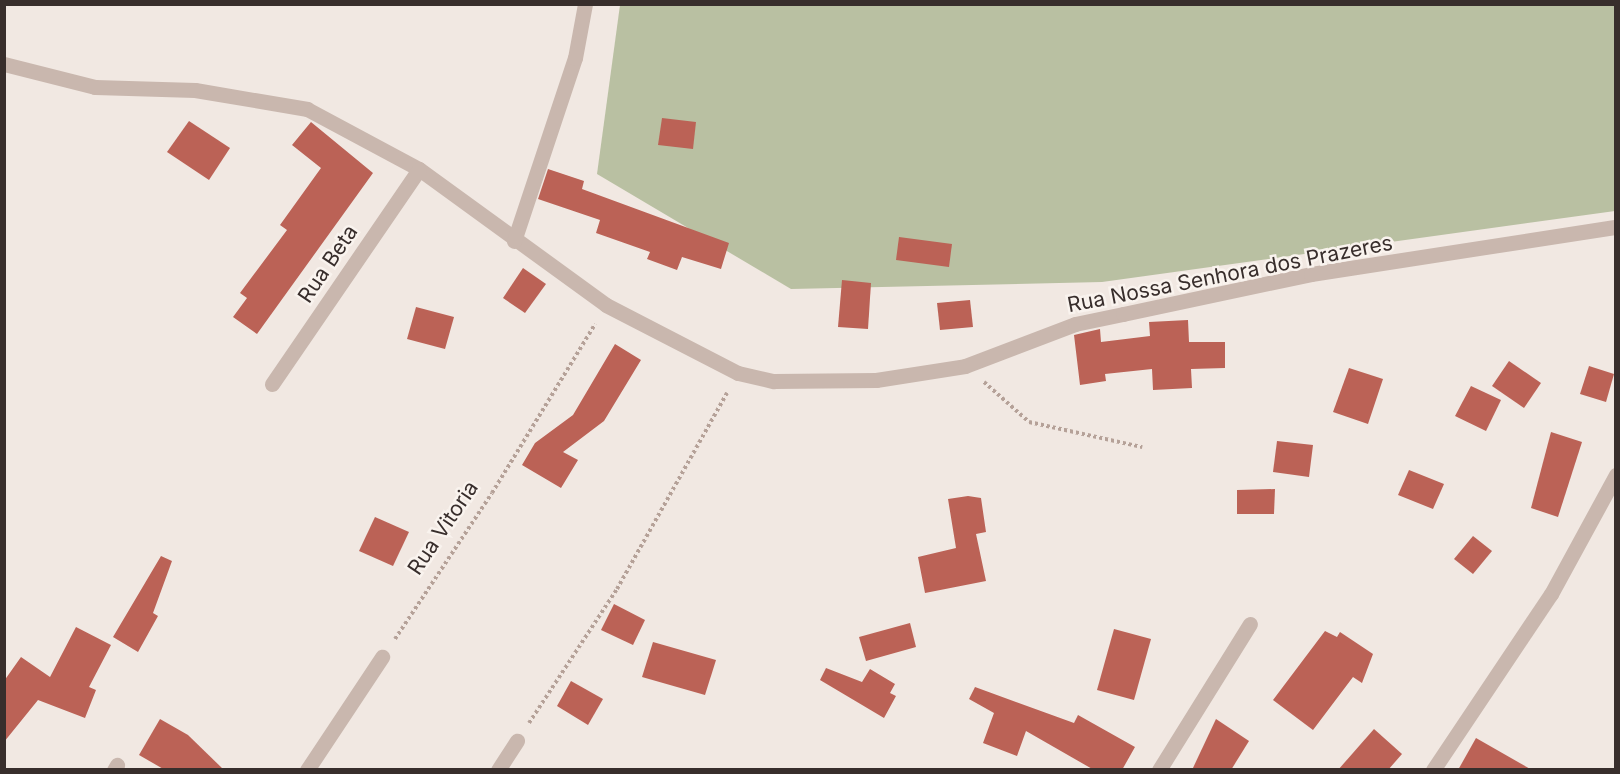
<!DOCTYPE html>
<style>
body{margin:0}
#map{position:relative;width:1620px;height:774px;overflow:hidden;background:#f1e8e2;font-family:Inter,sans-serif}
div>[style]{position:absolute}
.green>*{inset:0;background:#b9c0a2}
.building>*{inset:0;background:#bb6256}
.path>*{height:4px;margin-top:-2px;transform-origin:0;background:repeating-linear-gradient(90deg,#b5a198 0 3px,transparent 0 6px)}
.street>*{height:15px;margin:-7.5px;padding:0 7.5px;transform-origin:7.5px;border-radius:7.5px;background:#c9b7ae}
span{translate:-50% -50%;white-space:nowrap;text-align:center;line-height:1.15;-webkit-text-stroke:5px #f9f3ee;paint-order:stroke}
.street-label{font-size:21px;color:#382e2c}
.frame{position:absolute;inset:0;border:6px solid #382e2c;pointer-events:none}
</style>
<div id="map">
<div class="green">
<i style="clip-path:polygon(620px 5px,1615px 5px,1615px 211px,1102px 282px,791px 289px,597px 174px)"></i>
</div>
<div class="building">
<i style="clip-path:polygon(662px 118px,696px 122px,693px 149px,658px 145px)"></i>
<i style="clip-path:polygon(189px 121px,230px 148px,209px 180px,167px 152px)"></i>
<i style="clip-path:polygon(311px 122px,373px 173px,257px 334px,233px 317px,247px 298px,240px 293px,287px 230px,280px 225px,321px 168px,292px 145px)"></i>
<i style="clip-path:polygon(548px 169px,584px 181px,582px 189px,729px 243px,721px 269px,682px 257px,677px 270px,647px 259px,650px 252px,596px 233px,600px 220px,538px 199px)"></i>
<i style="clip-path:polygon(899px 237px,952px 244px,949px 267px,896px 260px)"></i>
<i style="clip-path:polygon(523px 268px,546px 284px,525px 313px,503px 298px)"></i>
<i style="clip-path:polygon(842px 280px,871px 283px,868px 329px,838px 327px)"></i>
<i style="clip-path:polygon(970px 300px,973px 327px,940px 330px,937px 303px)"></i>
<i style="clip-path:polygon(416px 307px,454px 317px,445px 349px,407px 339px)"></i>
<i style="clip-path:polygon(1188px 320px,1189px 342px,1225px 342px,1225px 368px,1191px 369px,1192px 388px,1153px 390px,1152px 369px,1105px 374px,1106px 381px,1080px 385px,1074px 335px,1100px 329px,1101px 342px,1150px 336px,1149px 322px)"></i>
<i style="clip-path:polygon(615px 344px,641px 360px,604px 421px,563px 452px,578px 460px,561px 488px,522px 465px,535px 443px,573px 415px)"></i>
<i style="clip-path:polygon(1509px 361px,1541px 383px,1524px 408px,1492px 386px)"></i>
<i style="clip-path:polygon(1589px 366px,1614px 374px,1606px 402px,1580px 394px)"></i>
<i style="clip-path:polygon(1349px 368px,1383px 379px,1368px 424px,1333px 412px)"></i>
<i style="clip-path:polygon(1471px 386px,1501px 400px,1486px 431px,1455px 416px)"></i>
<i style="clip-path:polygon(1551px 432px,1582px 442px,1558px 517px,1531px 508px)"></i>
<i style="clip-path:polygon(1277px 441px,1313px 445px,1309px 477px,1273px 472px)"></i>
<i style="clip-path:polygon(1409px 470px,1444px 484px,1433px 509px,1398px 495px)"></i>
<i style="clip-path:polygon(1275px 489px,1274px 514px,1237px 514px,1237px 490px)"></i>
<i style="clip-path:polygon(968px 496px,981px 498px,986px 532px,976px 534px,986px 581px,925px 593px,918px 557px,956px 548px,948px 499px)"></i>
<i style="clip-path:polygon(375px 517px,409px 532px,393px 566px,359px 551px)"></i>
<i style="clip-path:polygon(1473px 536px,1492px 551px,1473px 574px,1454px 559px)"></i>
<i style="clip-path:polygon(161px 556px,172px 561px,153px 613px,158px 616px,138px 652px,113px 637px)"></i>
<i style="clip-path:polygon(614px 604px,645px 620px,633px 645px,601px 630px)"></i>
<i style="clip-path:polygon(910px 623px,916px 647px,866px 661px,859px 637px)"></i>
<i style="clip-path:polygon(76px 627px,111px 645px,89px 687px,96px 690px,85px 718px,38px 700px,4px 742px,4px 681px,21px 657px,50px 677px)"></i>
<i style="clip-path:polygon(1114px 629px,1151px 639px,1134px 700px,1097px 690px)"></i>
<i style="clip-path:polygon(1325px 631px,1337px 637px,1340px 632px,1373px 654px,1362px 683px,1353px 677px,1313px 730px,1273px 700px)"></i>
<i style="clip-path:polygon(653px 642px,716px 660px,705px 695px,642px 677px)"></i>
<i style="clip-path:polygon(826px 668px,862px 682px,870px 669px,895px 684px,890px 693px,896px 696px,884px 718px,820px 680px)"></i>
<i style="clip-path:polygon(571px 681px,603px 699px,588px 725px,557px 706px)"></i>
<i style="clip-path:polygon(975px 687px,1074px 723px,1078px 715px,1135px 747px,1122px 770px,1094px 770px,1026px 731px,1017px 756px,983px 743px,994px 713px,969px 699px)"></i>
<i style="clip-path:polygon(160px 719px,188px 735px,224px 770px,165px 770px,139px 755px)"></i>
<i style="clip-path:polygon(1216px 719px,1249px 741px,1231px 770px,1192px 770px)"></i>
<i style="clip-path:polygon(1374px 729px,1402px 754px,1388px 770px,1338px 770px)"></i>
<i style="clip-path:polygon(1476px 738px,1532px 770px,1458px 770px)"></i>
</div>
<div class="path">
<i style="left:984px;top:382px;width:60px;rotate:41.6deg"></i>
<i style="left:1029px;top:422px;width:116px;rotate:12.5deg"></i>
<i style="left:395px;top:639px;width:175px;rotate:-56.4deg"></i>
<i style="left:492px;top:493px;width:198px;rotate:-58.6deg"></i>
<i style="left:529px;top:723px;width:160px;rotate:-56.7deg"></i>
<i style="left:617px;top:589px;width:225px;rotate:-60.7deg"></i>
</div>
<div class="street">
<i style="left:4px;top:64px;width:94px;rotate:14.2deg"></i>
<i style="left:95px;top:87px;width:100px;rotate:1.7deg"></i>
<i style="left:195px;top:90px;width:114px;rotate:9.6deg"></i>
<i style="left:307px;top:109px;width:127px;rotate:28.2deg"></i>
<i style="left:419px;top:169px;width:231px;rotate:36deg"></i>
<i style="left:606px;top:305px;width:148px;rotate:27.3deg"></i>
<i style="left:738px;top:373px;width:37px;rotate:13deg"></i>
<i style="left:774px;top:381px;width:102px;rotate:-0.6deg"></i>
<i style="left:876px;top:380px;width:90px;rotate:-8.9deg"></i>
<i style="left:965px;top:366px;width:118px;rotate:-20.9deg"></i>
<i style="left:1075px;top:324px;width:49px;rotate:-11.8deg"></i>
<i style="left:1123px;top:314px;width:192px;rotate:-12deg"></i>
<i style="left:1311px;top:274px;width:309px;rotate:-8.8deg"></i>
<i style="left:514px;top:241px;width:193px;rotate:-71.6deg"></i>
<i style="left:575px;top:58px;width:55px;rotate:-79.5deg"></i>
<i style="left:272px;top:384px;width:260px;rotate:-55.6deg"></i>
<i style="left:114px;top:770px;width:6px;rotate:-59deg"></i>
<i style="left:307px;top:770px;width:136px;rotate:-56.4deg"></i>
<i style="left:498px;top:770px;width:35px;rotate:-57deg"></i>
<i style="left:1159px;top:770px;width:172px;rotate:-58.1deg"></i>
<i style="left:1433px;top:770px;width:212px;rotate:-56.2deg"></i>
<i style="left:1551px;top:594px;width:136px;rotate:-61.4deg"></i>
</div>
<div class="street-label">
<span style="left:328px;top:264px;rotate:-56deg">Rua Beta</span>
<span style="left:1230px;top:274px;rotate:-11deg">Rua Nossa Senhora dos Prazeres</span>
<span style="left:443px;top:528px;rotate:-56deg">Rua Vitoria</span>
</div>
<div class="frame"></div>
</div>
